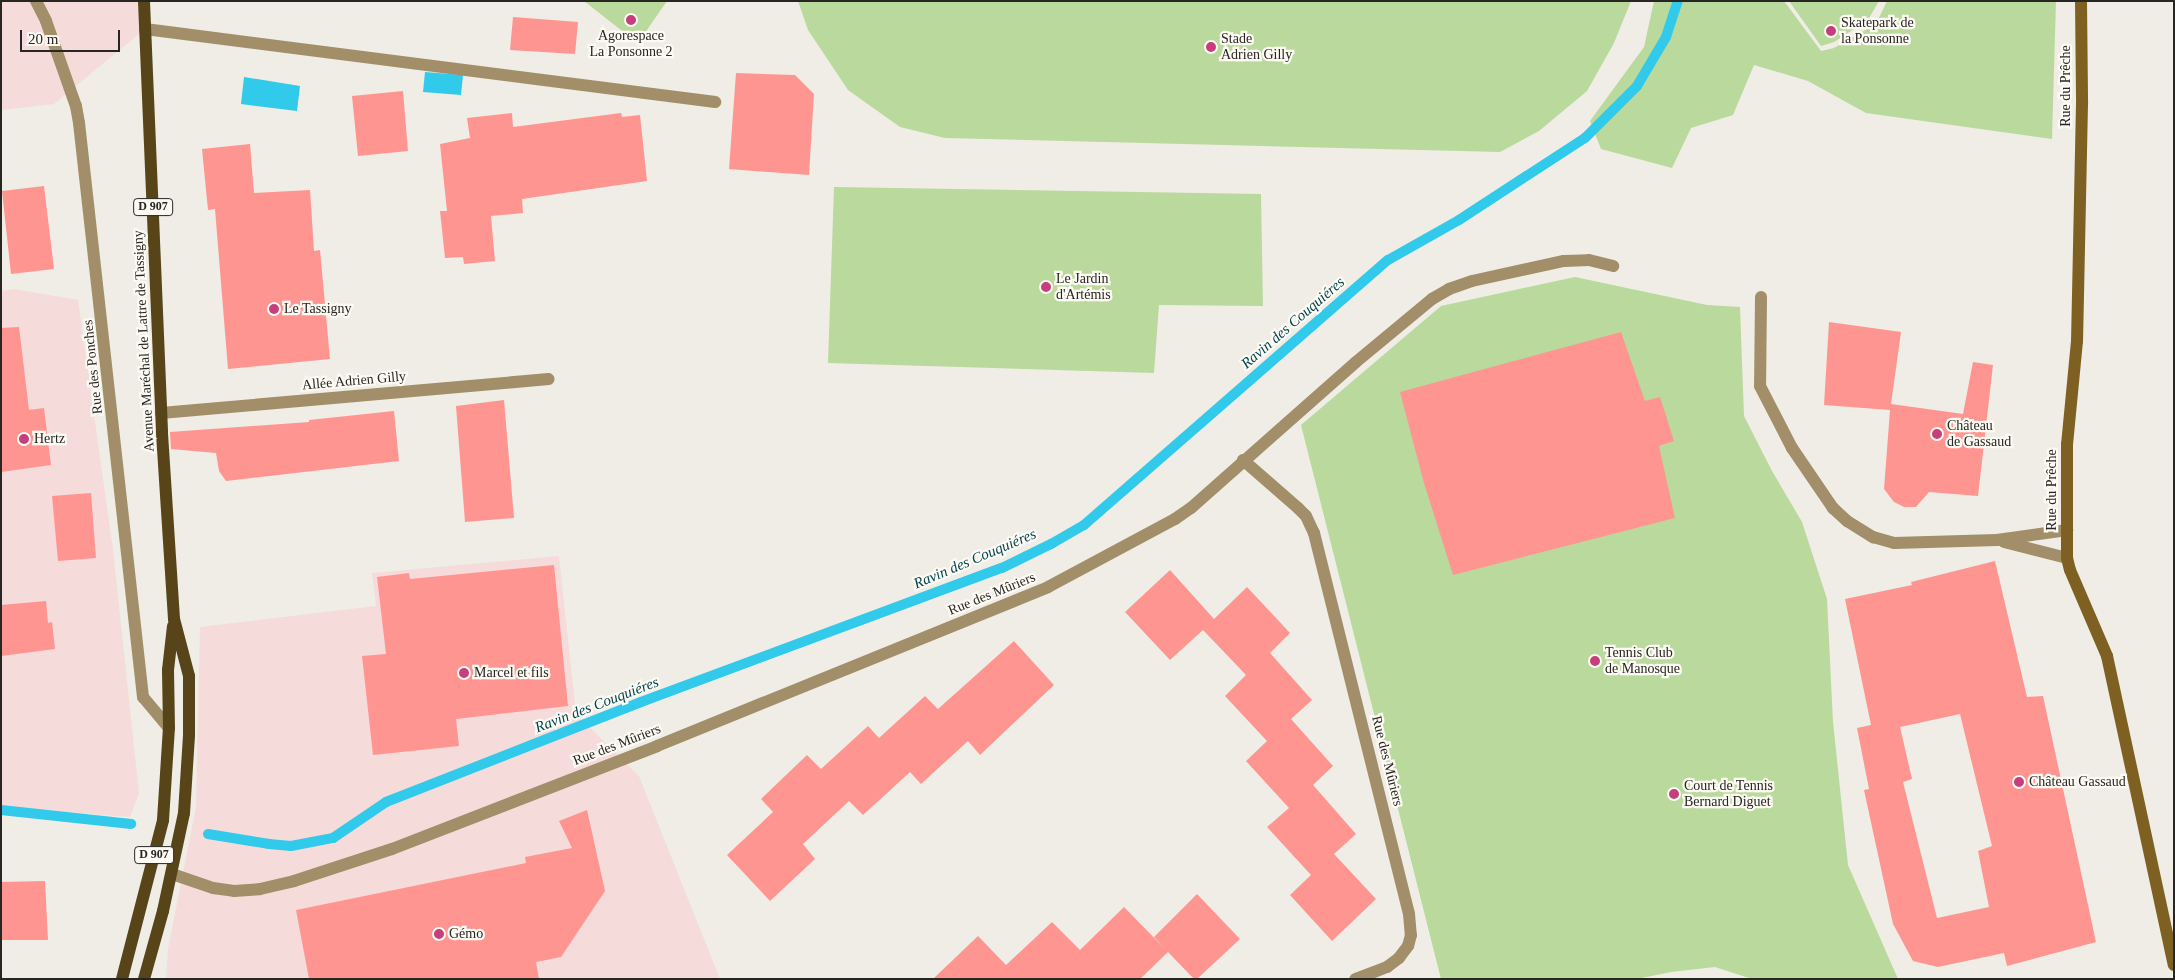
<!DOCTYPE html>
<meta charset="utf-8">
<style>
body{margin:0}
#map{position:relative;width:2175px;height:980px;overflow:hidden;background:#efede5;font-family:Georgia,serif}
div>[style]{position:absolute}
.commercial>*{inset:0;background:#f6dbdb}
.green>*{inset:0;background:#bad99d}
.water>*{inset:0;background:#31caeb}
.stream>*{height:10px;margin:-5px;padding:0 5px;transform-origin:5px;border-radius:5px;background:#31caeb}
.building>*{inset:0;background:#ff9590}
.street>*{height:12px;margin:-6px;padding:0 6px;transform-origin:6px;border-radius:6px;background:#a28e68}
.secondary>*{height:12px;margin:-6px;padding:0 6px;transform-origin:6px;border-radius:6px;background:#7e6022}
.primary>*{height:12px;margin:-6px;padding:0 6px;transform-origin:6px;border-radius:6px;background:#584419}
.dots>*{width:14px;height:14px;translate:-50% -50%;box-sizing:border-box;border:2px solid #fcfaf3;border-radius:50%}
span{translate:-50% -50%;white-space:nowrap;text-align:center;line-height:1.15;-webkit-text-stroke:4.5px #fcfaf3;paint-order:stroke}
.shield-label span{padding:1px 4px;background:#fcfaf3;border:1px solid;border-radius:4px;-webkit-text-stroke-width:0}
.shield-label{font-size:12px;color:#272623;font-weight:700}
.poi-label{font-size:14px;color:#272623}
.left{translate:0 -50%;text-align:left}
.street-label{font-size:14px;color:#272623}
.water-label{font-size:15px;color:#014552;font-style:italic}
.frame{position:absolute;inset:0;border:2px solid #272623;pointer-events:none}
.scale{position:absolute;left:20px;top:30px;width:100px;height:22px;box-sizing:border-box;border:2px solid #272623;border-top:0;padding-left:6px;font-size:15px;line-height:18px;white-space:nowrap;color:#272623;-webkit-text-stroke:4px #fcfaf3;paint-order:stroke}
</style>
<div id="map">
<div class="commercial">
<i style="clip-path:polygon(1px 1px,142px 1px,145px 29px,54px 104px,1px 110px)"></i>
<i style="clip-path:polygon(14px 289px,78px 300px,113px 550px,139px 793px,130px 817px,1px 807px,1px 291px)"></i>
<i style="clip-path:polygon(559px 556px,576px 714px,639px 776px,720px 979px,166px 979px,168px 949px,196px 807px,200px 627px,376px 606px,372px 573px)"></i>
</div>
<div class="green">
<i style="clip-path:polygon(584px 1px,667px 1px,640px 40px,631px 38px)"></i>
<i style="clip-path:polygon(798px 1px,1631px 1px,1614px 43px,1587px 91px,1539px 131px,1500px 152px,945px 138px,900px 127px,848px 90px,808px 30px)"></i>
<i style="clip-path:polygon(1654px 1px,1784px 1px,1821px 51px,1834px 48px,1876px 24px,1887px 1px,2056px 1px,2052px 139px,1866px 113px,1808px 81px,1754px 65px,1733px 115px,1691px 128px,1672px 168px,1601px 149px,1590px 121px,1644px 47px)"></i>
<i style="clip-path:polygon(1789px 1px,1879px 1px,1868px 20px,1834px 42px,1821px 46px)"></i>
<i style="clip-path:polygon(834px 187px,1261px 194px,1263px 306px,1159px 305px,1154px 373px,828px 363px)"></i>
<i style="clip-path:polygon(1575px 277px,1707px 305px,1740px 307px,1744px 416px,1772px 471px,1802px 522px,1827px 599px,1833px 722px,1848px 865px,1898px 979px,1752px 979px,1715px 967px,1671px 972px,1637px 979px,1441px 979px,1301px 425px,1441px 306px)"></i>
</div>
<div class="water">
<i style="clip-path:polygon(425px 72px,463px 75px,461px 95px,423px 92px)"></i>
<i style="clip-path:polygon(244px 77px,300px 86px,297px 111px,241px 104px)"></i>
</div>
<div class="stream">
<i style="left:1px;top:810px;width:131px;rotate:6.1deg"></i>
<i style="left:208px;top:834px;width:62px;rotate:9.3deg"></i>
<i style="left:269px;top:844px;width:22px;rotate:5deg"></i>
<i style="left:291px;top:846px;width:43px;rotate:-10.8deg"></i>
<i style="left:333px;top:838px;width:64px;rotate:-34.2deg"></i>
<i style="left:386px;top:802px;width:274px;rotate:-21.4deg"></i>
<i style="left:641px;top:702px;width:385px;rotate:-20.4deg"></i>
<i style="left:1002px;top:568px;width:55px;rotate:-26.1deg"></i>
<i style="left:1051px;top:544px;width:38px;rotate:-30deg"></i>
<i style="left:1084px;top:525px;width:403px;rotate:-41.1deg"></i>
<i style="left:1388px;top:260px;width:81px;rotate:-29.4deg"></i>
<i style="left:1459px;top:220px;width:150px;rotate:-33.1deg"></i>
<i style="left:1585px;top:138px;width:74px;rotate:-45deg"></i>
<i style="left:1637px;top:86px;width:57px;rotate:-59.4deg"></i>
<i style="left:1666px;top:37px;width:38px;rotate:-72deg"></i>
</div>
<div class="building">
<i style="clip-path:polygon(513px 17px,578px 22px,575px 54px,510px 50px)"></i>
<i style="clip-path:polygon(736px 73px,795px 75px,814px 94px,809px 175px,729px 169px)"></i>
<i style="clip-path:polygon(403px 91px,408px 151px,358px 156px,352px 96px)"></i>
<i style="clip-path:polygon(512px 113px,513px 127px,621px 113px,622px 117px,640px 115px,647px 181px,522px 199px,523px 213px,491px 216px,495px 261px,464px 264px,463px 257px,445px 258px,440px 211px,447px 211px,440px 144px,470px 138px,467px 118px)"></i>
<i style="clip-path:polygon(250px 144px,254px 193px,310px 190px,314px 251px,320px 250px,330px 359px,228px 369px,215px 209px,208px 210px,202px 149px)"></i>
<i style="clip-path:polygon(44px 186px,54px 269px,11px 274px,2px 191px)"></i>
<i style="clip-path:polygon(1829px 322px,1901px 332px,1891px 404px,1963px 414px,1973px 362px,1993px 365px,1978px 496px,1929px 492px,1916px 507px,1904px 507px,1894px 502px,1884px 489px,1890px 410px,1824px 405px)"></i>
<i style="clip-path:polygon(19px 327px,29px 410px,44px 408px,51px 465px,1px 472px,1px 328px)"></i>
<i style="clip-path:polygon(1621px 332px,1645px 401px,1660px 397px,1674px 441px,1659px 446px,1675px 518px,1453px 575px,1424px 483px,1400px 392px)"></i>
<i style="clip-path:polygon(504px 400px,514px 518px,465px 522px,456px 406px)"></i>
<i style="clip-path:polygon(394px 411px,399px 461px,226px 481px,219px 471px,216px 453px,171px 449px,170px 432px,309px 422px,309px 420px)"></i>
<i style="clip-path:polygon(91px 493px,96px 558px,58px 561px,52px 496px)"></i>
<i style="clip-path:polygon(evenodd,1995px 561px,2027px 697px,2043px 696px,2096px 942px,2007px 966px,2004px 953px,1938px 967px,1913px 961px,1893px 924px,1864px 790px,1869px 789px,1857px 728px,1871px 725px,1845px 599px,1912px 585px,1911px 582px,1995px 561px,1960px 714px,1992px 846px,1978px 851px,1989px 907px,1937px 918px,1903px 782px,1912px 779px,1900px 727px,1960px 714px)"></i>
<i style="clip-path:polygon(554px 565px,568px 706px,456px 719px,459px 746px,373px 755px,362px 656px,386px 654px,377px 577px,409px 573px,410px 579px)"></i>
<i style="clip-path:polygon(1170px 570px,1214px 619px,1247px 587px,1290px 633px,1270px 653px,1312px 700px,1291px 719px,1333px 766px,1313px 785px,1356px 834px,1334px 854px,1376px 899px,1332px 941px,1290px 895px,1311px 875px,1267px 827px,1289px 808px,1246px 761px,1267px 741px,1225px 696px,1246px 675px,1203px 630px,1170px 660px,1125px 612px)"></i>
<i style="clip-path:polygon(46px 601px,48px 623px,52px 622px,55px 649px,1px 656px,1px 605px)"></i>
<i style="clip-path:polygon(1014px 641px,1054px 685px,980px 755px,968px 741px,921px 784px,910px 772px,863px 815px,849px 801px,803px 844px,815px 859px,770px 901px,727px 855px,773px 812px,761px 799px,807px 755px,821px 769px,868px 726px,879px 738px,925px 696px,938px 709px)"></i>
<i style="clip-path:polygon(587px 810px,605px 891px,561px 957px,536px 962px,539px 979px,309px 979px,296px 910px,526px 863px,525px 857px,572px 848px,559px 821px)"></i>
<i style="clip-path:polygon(45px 881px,48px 940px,1px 940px,1px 882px)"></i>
<i style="clip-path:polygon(1197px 894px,1240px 939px,1197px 979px,1194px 979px,1168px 952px,1140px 979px,933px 979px,978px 936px,1006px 965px,1052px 922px,1080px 950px,1124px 907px,1164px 948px,1154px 937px)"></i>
</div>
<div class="street">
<i style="left:36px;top:1px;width:22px;rotate:63deg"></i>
<i style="left:46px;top:21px;width:90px;rotate:70.6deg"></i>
<i style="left:76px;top:106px;width:17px;rotate:80deg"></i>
<i style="left:79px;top:123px;width:578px;rotate:83.64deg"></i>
<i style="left:143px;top:697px;width:40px;rotate:50deg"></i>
<i style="left:145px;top:29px;width:575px;rotate:7.3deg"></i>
<i style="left:1761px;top:297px;width:89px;rotate:90.6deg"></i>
<i style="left:1760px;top:386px;width:70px;rotate:62.7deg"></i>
<i style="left:1792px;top:448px;width:73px;rotate:55.7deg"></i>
<i style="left:1833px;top:508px;width:19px;rotate:43deg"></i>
<i style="left:1847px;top:521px;width:31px;rotate:32deg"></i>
<i style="left:1873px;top:537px;width:22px;rotate:16deg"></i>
<i style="left:1894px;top:543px;width:103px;rotate:-1.7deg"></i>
<i style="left:1997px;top:540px;width:71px;rotate:-8.1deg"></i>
<i style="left:161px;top:413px;width:389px;rotate:-5deg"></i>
<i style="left:1243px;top:460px;width:73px;rotate:41.1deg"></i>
<i style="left:1298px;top:508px;width:11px;rotate:45deg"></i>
<i style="left:1306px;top:516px;width:19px;rotate:65deg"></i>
<i style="left:1314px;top:533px;width:393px;rotate:76deg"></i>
<i style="left:1409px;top:914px;width:21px;rotate:85deg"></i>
<i style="left:1411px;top:935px;width:11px;rotate:105deg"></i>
<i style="left:1408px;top:946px;width:15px;rotate:127deg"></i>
<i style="left:1399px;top:958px;width:15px;rotate:143deg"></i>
<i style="left:1387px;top:967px;width:34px;rotate:159deg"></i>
<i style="left:2004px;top:542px;width:65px;rotate:14.3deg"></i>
<i style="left:172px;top:874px;width:43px;rotate:18.9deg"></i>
<i style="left:213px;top:888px;width:21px;rotate:8deg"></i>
<i style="left:234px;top:891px;width:26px;rotate:-4deg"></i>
<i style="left:260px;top:889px;width:35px;rotate:-13deg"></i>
<i style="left:294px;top:881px;width:103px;rotate:-18.1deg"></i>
<i style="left:392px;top:849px;width:284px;rotate:-21.2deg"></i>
<i style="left:657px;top:746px;width:422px;rotate:-22.1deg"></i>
<i style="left:1048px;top:587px;width:144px;rotate:-28.2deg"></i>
<i style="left:1175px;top:519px;width:19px;rotate:-35deg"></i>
<i style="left:1191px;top:508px;width:220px;rotate:-41.5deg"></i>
<i style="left:1356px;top:362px;width:99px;rotate:-39.7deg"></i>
<i style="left:1432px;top:299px;width:20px;rotate:-30deg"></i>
<i style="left:1449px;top:289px;width:24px;rotate:-19deg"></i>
<i style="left:1472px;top:281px;width:94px;rotate:-12.3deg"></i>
<i style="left:1564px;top:261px;width:25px;rotate:-2deg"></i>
<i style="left:1589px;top:260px;width:25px;rotate:14deg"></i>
</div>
<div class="secondary">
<i style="left:2081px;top:1px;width:103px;rotate:89.4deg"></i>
<i style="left:2082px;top:104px;width:237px;rotate:91.2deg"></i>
<i style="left:2077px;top:341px;width:103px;rotate:95.5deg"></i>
<i style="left:2067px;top:444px;width:114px;rotate:90deg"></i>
<i style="left:2067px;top:558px;width:12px;rotate:76deg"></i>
<i style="left:2070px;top:570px;width:94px;rotate:66.7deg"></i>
<i style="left:2107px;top:656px;width:316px;rotate:77.8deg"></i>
</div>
<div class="primary">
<i style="left:122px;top:979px;width:164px;rotate:-75.5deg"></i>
<i style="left:163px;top:820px;width:92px;rotate:-86.3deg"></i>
<i style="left:169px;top:728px;width:58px;rotate:-91deg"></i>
<i style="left:168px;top:670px;width:44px;rotate:-83.5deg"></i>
<i style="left:144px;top:979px;width:71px;rotate:-74.4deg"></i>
<i style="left:163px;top:911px;width:100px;rotate:-77.9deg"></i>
<i style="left:184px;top:813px;width:78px;rotate:-86.3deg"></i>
<i style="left:189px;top:735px;width:59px;rotate:-90deg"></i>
<i style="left:189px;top:676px;width:59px;rotate:-104.7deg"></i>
<i style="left:174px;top:619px;width:188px;rotate:-93.7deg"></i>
<i style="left:162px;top:431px;width:430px;rotate:-92.4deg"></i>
</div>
<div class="dots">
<i style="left:631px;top:20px;background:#c63e7c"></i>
<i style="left:1831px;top:31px;background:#c63e7c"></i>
<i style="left:1211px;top:47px;background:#c63e7c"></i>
<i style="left:1046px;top:287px;background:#c63e7c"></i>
<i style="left:274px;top:309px;background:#c63e7c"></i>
<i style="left:1937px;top:434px;background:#c63e7c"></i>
<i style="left:24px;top:439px;background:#c63e7c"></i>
<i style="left:1595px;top:661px;background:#c63e7c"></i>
<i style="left:464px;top:673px;background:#c63e7c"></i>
<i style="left:2019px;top:782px;background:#c63e7c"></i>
<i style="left:1674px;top:794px;background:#c63e7c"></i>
<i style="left:439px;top:934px;background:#c63e7c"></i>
</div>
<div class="shield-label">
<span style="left:153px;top:207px">D 907</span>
<span style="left:154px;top:855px">D 907</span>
</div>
<div class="poi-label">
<span class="left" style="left:1841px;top:31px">Skatepark de<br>la Ponsonne</span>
<span style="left:631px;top:44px">Agorespace<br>La Ponsonne 2</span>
<span class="left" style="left:1221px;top:47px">Stade<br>Adrien Gilly</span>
<span class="left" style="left:1056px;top:287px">Le Jardin<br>d'Artémis</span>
<span class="left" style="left:284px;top:309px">Le Tassigny</span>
<span class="left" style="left:1947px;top:434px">Château<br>de Gassaud</span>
<span class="left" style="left:34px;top:439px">Hertz</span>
<span class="left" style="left:1605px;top:661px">Tennis Club<br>de Manosque</span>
<span class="left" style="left:474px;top:673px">Marcel et fils</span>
<span class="left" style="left:2029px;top:782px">Château Gassaud</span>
<span class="left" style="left:1684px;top:794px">Court de Tennis<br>Bernard Diguet</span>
<span class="left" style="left:449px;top:934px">Gémo</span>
</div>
<div class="street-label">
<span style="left:2066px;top:86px;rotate:-90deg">Rue du Prêche</span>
<span style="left:144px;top:341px;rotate:-93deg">Avenue Maréchal de Lattre de Tassigny</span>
<span style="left:93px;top:367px;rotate:-96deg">Rue des Ponches</span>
<span style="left:354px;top:381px;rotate:-5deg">Allée Adrien Gilly</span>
<span style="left:2052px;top:490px;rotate:-90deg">Rue du Prêche</span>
<span style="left:992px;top:594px;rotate:-22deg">Rue des Mûriers</span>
<span style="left:617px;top:745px;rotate:-21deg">Rue des Mûriers</span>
<span style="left:1387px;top:761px;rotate:76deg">Rue des Mûriers</span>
</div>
<div class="water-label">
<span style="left:1293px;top:323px;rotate:-41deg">Ravin des Couquiéres</span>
<span style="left:975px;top:559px;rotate:-23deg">Ravin des Couquiéres</span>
<span style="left:597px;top:705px;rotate:-21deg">Ravin des Couquiéres</span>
</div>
<div class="frame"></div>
<div class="scale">20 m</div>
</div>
